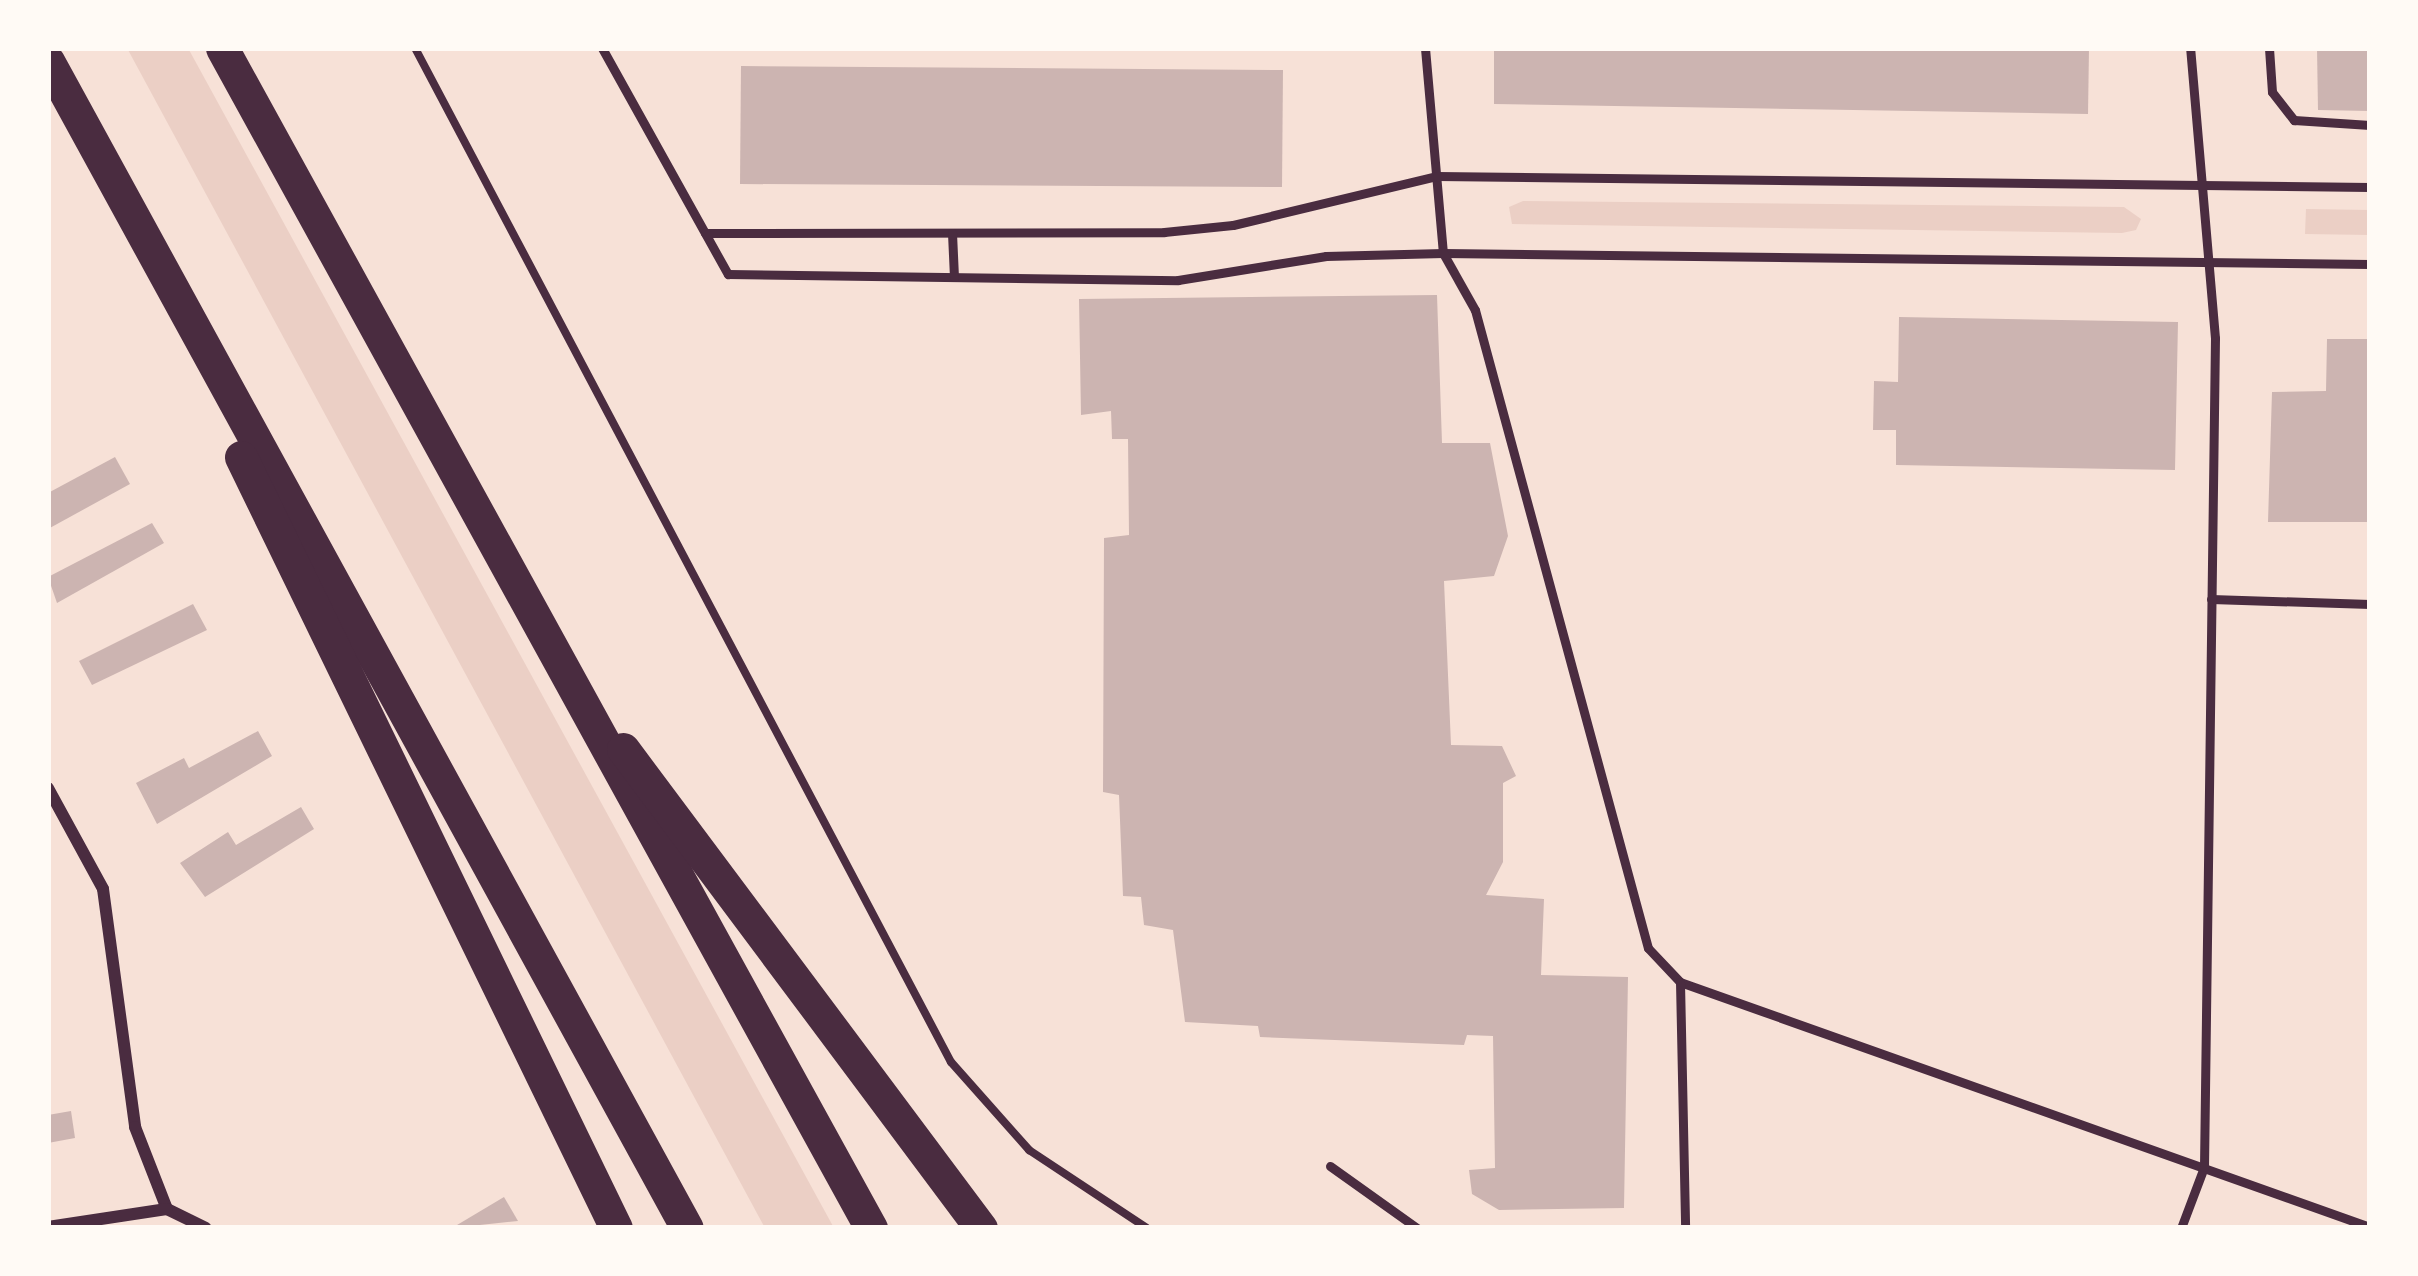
<!DOCTYPE html>
<style>
body{margin:0}
#map{position:relative;width:2418px;height:1276px;overflow:hidden;background:#f7e1d7;font-family:Rubik,sans-serif}
div>[style]{position:absolute}
.green>*{inset:0;background:#ebcfc5}
.building>*{inset:0;background:#ccb4b1}
.path>*{height:8px;margin:-4px;padding:0 4px;transform-origin:4px;border-radius:4px;background:#4a2c40}
.service>*{height:9px;margin:-4.5px;padding:0 4.5px;transform-origin:4.5px;border-radius:4.5px;background:#4a2c40}
.minor>*{height:12px;margin:-6px;padding:0 6px;transform-origin:6px;border-radius:6px;background:#4a2c40}
.motorway>*{height:33px;margin:-16.5px;padding:0 16.5px;transform-origin:16.5px;border-radius:16.5px;background:#4a2c40}
span{translate:-50% -50%;white-space:nowrap;text-align:center;line-height:1.15;-webkit-text-stroke:10px #fffaf5;paint-order:stroke}
.frame{position:absolute;inset:0;border:51px solid #fffaf5;pointer-events:none}
</style>
<div id="map">
<div class="green">
<i style="clip-path:polygon(127px 48px,188px 48px,834px 1228px,765px 1228px)"></i>
<i style="clip-path:polygon(1523px 201px,2124px 207px,2141px 219px,2136px 230px,2122px 233px,1512px 224px,1509px 207px)"></i>
<i style="clip-path:polygon(2306px 209px,2370px 210px,2370px 235px,2305px 234px)"></i>
</div>
<div class="building">
<i style="clip-path:polygon(1494px 48px,2089px 48px,2088px 114px,1494px 104px)"></i>
<i style="clip-path:polygon(2317px 48px,2370px 48px,2370px 111px,2318px 110px)"></i>
<i style="clip-path:polygon(741px 66px,1283px 70px,1282px 187px,740px 184px)"></i>
<i style="clip-path:polygon(1437px 295px,1442px 443px,1490px 443px,1508px 536px,1494px 576px,1444px 581px,1451px 745px,1502px 746px,1516px 776px,1503px 783px,1503px 862px,1486px 895px,1544px 899px,1541px 975px,1628px 977px,1624px 1208px,1499px 1210px,1472px 1194px,1469px 1170px,1495px 1168px,1493px 1036px,1467px 1035px,1464px 1045px,1260px 1037px,1258px 1026px,1185px 1022px,1173px 930px,1144px 925px,1141px 897px,1123px 896px,1119px 795px,1103px 792px,1104px 538px,1129px 535px,1128px 439px,1112px 439px,1111px 411px,1081px 415px,1079px 299px)"></i>
<i style="clip-path:polygon(1899px 317px,2178px 322px,2175px 470px,1896px 465px,1896px 430px,1873px 430px,1874px 381px,1898px 382px)"></i>
<i style="clip-path:polygon(2327px 339px,2370px 339px,2370px 522px,2268px 522px,2272px 392px,2326px 391px)"></i>
<i style="clip-path:polygon(115px 457px,130px 484px,48px 529px,48px 493px)"></i>
<i style="clip-path:polygon(152px 523px,164px 543px,57px 603px,48px 577px)"></i>
<i style="clip-path:polygon(193px 604px,207px 630px,92px 685px,79px 661px)"></i>
<i style="clip-path:polygon(258px 731px,272px 756px,157px 824px,136px 783px,184px 758px,189px 768px)"></i>
<i style="clip-path:polygon(301px 807px,314px 829px,205px 897px,180px 863px,228px 832px,236px 845px)"></i>
<i style="clip-path:polygon(71px 1111px,75px 1138px,48px 1143px,48px 1115px)"></i>
<i style="clip-path:polygon(504px 1197px,518px 1221px,452px 1228px)"></i>
</div>
<div class="path">
<i style="left:415px;top:48px;width:1147px;rotate:62.14deg"></i>
<i style="left:951px;top:1062px;width:118px;rotate:48.4deg"></i>
<i style="left:1029px;top:1150px;width:141px;rotate:33.5deg"></i>
</div>
<div class="service">
<i style="left:602px;top:48px;width:259px;rotate:60.9deg"></i>
<i style="left:728px;top:274px;width:450px;rotate:0.8deg"></i>
<i style="left:1178px;top:280px;width:150px;rotate:-9.2deg"></i>
<i style="left:1326px;top:256px;width:117px;rotate:-1.5deg"></i>
<i style="left:1443px;top:253px;width:927px;rotate:0.68deg"></i>
<i style="left:1425px;top:48px;width:206px;rotate:85deg"></i>
<i style="left:1443px;top:253px;width:65px;rotate:60.7deg"></i>
<i style="left:1475px;top:310px;width:661px;rotate:74.83deg"></i>
<i style="left:1648px;top:948px;width:47px;rotate:46.7deg"></i>
<i style="left:1680px;top:982px;width:732px;rotate:19.55deg"></i>
<i style="left:2269px;top:48px;width:44px;rotate:86.1deg"></i>
<i style="left:2272px;top:92px;width:36px;rotate:52deg"></i>
<i style="left:2294px;top:120px;width:76px;rotate:3.8deg"></i>
<i style="left:705px;top:233px;width:459px;rotate:-0.1deg"></i>
<i style="left:1164px;top:232px;width:69px;rotate:-5.8deg"></i>
<i style="left:1233px;top:225px;width:210px;rotate:-13.5deg"></i>
<i style="left:1437px;top:176px;width:933px;rotate:0.68deg"></i>
<i style="left:952px;top:233px;width:44px;rotate:87.4deg"></i>
<i style="left:2211px;top:599px;width:159px;rotate:1.8deg"></i>
<i style="left:1680px;top:982px;width:246px;rotate:88.8deg"></i>
<i style="left:1330px;top:1166px;width:107px;rotate:35.5deg"></i>
<i style="left:2181px;top:1228px;width:65px;rotate:-69.3deg"></i>
<i style="left:2204px;top:1167px;width:829px;rotate:-89.24deg"></i>
<i style="left:2215px;top:338px;width:291px;rotate:-94.9deg"></i>
</div>
<div class="minor">
<i style="left:48px;top:788px;width:115px;rotate:61.4deg"></i>
<i style="left:103px;top:889px;width:240px;rotate:82.3deg"></i>
<i style="left:135px;top:1127px;width:88px;rotate:68.7deg"></i>
<i style="left:167px;top:1209px;width:43px;rotate:26deg"></i>
<i style="left:48px;top:1227px;width:120px;rotate:-8.6deg"></i>
</div>
<div class="motorway">
<i style="left:222px;top:48px;width:1347px;rotate:61.19deg"></i>
<i style="left:48px;top:61px;width:1330px;rotate:61.3deg"></i>
<i style="left:241px;top:457px;width:857px;rotate:64.06deg"></i>
<i style="left:623px;top:749px;width:598px;rotate:53.23deg"></i>
</div>
<div class="frame"></div>
</div>
